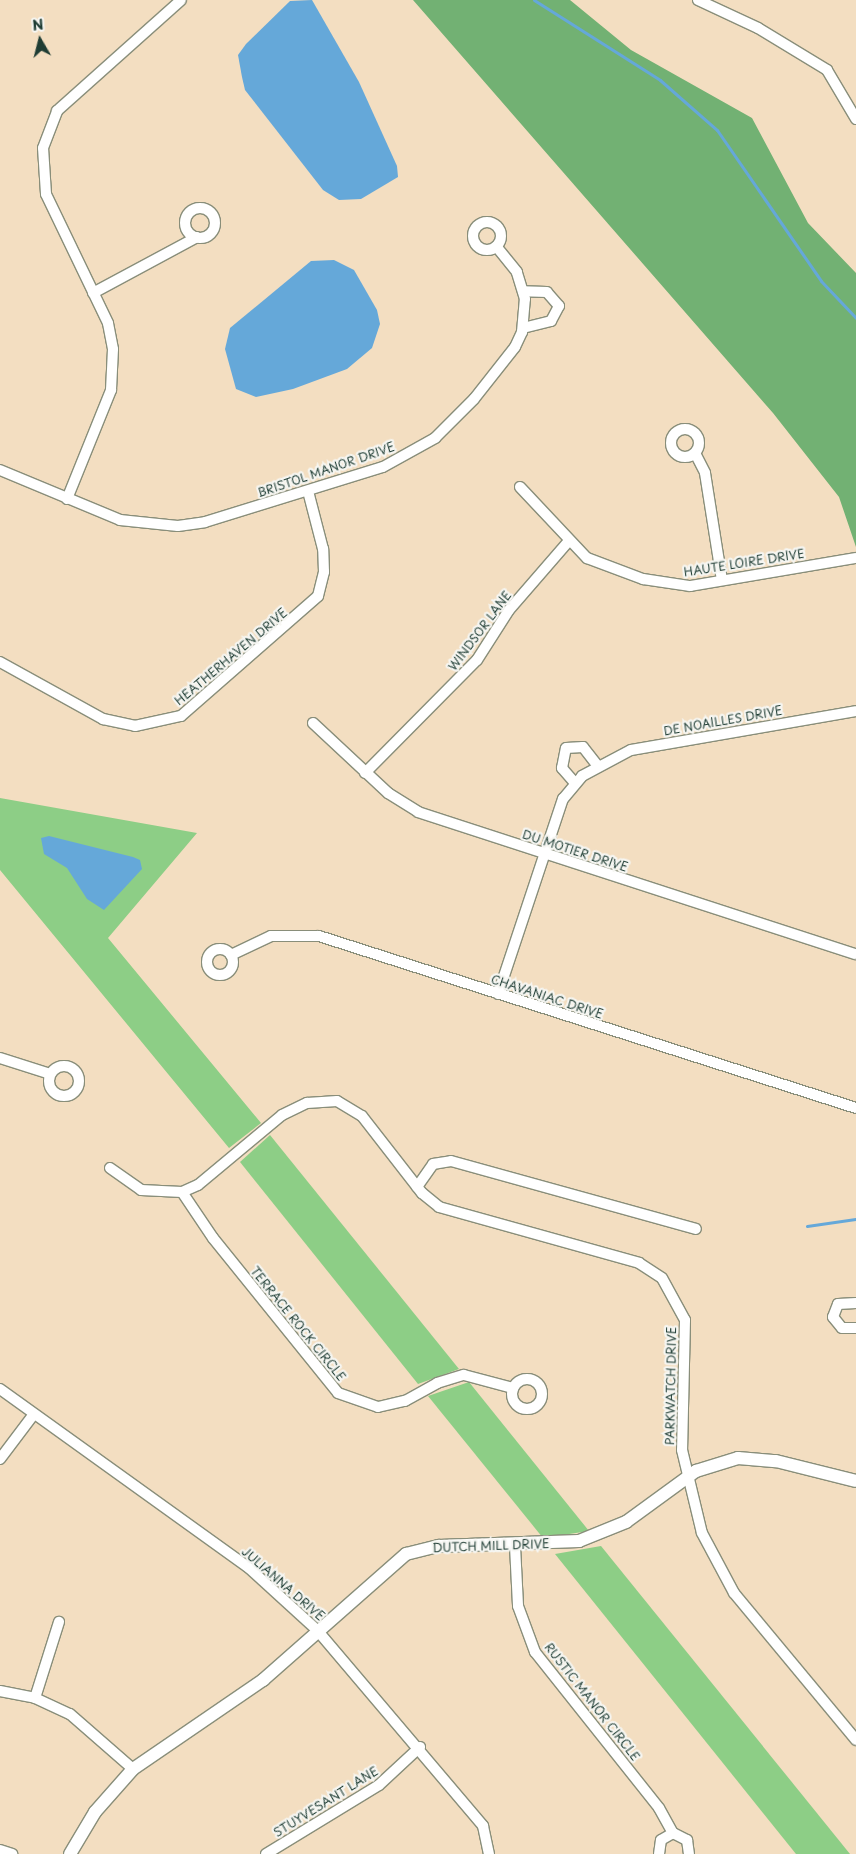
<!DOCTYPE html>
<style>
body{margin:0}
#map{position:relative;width:856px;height:1854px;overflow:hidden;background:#f3dec1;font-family:"Playpen Sans",sans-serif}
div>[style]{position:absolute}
.green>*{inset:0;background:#8dce86}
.forest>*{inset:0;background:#72b173}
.water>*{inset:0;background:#65a8d9}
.stream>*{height:3px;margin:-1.5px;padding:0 1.5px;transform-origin:1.5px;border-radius:1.5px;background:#65a8d9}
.roads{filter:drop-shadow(1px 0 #898e7a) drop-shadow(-1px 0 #898e7a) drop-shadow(0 1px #898e7a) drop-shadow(0 -1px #898e7a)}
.minor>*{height:10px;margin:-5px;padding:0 5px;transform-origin:5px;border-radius:5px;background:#fff}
.minor>.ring{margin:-5px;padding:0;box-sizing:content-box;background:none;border:10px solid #fff;border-radius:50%}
.tertiary>*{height:12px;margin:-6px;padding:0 6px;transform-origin:6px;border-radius:6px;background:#fff}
span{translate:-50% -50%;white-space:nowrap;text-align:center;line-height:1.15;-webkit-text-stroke:4.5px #f6f6f2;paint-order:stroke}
.street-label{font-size:12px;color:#1f3d34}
.north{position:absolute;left:15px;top:15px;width:50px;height:50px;-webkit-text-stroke:4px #f6f6f2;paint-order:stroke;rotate:352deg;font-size:14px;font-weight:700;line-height:20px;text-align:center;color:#1f3d34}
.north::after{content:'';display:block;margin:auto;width:18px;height:22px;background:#1f3d34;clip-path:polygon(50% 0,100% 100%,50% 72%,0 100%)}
</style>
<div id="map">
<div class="green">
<i style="clip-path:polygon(0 798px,197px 833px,108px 938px,261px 1123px,229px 1148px,0 870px)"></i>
<i style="clip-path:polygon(270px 1135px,459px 1369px,418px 1384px,240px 1162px)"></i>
<i style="clip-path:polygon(469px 1382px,589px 1531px,543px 1538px,428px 1396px)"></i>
<i style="clip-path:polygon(601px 1546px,850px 1854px,796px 1854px,555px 1554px)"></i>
</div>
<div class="forest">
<i style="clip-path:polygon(413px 0,570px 0,631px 50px,752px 118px,808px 223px,856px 273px,856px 547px,839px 497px,773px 413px)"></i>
</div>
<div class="water">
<i style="clip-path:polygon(312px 0,359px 82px,397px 166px,398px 177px,361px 199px,339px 200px,323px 190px,245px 90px,242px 77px,238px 55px,246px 44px,290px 1px)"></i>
<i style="clip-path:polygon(334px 260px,354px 270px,377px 310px,380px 324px,372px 348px,347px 369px,293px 389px,256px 397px,236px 389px,225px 349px,230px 328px,311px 261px)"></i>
<i style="clip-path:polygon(49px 836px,133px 857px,140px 860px,142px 869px,104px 910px,87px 899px,67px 868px,44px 854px,41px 838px)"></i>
</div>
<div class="stream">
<i style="left:534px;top:0;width:149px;rotate:32.4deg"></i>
<i style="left:660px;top:80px;width:76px;rotate:41.3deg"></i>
<i style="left:717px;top:130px;width:183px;rotate:55.4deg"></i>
<i style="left:821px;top:281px;width:51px;rotate:46.6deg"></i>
<i style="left:807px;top:1226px;width:49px;rotate:-8.1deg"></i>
</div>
<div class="roads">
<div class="minor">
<i style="left:698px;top:0;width:66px;rotate:25deg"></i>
<i style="left:758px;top:28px;width:81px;rotate:31.3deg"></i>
<i style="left:827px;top:70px;width:57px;rotate:59.4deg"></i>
<i class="ring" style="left:185px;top:208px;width:20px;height:20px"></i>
<i class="ring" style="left:473px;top:222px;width:18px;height:18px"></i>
<i style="left:93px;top:293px;width:118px;rotate:-28.3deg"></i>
<i style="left:523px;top:328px;width:29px;rotate:-14deg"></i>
<i style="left:551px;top:321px;width:17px;rotate:-62deg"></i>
<i style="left:559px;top:306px;width:18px;rotate:-131deg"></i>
<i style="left:547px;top:292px;width:24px;rotate:-178deg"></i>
<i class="ring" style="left:671px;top:429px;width:18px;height:18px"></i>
<i style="left:695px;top:453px;width:22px;rotate:63deg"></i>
<i style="left:705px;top:473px;width:108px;rotate:81deg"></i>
<i style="left:0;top:470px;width:130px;rotate:22.6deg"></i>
<i style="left:120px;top:520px;width:58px;rotate:5.9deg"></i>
<i style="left:178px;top:526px;width:27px;rotate:-8deg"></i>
<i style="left:205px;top:522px;width:186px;rotate:-17.2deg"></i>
<i style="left:383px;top:467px;width:60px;rotate:-29.1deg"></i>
<i style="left:435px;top:438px;width:55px;rotate:-45deg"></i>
<i style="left:474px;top:399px;width:66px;rotate:-51.7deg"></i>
<i style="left:515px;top:347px;width:17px;rotate:-65deg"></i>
<i style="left:522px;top:332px;width:33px;rotate:-85deg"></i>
<i style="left:525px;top:299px;width:28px;rotate:-107deg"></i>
<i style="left:517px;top:272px;width:33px;rotate:-129deg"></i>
<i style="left:520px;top:487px;width:98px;rotate:46.7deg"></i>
<i style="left:587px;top:558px;width:60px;rotate:20.6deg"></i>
<i style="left:643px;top:579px;width:48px;rotate:8.5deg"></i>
<i style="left:690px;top:586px;width:168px;rotate:-9.6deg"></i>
<i style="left:67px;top:499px;width:118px;rotate:-68deg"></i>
<i style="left:111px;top:390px;width:41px;rotate:-87.2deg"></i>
<i style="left:113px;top:349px;width:26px;rotate:-101deg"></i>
<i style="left:108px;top:323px;width:143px;rotate:-115.7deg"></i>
<i style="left:46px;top:194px;width:46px;rotate:-93.7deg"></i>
<i style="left:43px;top:148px;width:40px;rotate:-69deg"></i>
<i style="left:57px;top:111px;width:166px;rotate:-41.8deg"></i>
<i style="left:0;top:662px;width:118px;rotate:29deg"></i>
<i style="left:103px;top:719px;width:33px;rotate:12deg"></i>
<i style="left:135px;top:726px;width:47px;rotate:-12.3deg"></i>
<i style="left:181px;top:716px;width:182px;rotate:-41.2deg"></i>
<i style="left:318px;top:596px;width:25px;rotate:-76deg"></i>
<i style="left:324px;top:572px;width:23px;rotate:-92deg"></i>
<i style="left:323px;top:549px;width:60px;rotate:-104.5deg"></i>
<i style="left:313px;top:723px;width:103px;rotate:43deg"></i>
<i style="left:388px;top:793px;width:36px;rotate:32deg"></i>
<i style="left:418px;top:812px;width:460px;rotate:18deg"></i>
<i style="left:365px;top:773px;width:159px;rotate:-45.3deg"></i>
<i style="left:477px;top:660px;width:59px;rotate:-57.4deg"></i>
<i style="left:509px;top:610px;width:90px;rotate:-49.1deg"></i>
<i style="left:575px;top:783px;width:20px;rotate:-131deg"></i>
<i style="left:562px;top:768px;width:20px;rotate:-79deg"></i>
<i style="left:566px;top:748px;width:17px;rotate:-3deg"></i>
<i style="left:583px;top:747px;width:23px;rotate:52deg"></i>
<i class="ring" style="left:207px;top:949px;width:16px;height:16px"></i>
<i style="left:231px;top:955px;width:44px;rotate:-25.4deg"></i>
<i style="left:271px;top:936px;width:48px"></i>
<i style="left:319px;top:936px;width:564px;rotate:17.76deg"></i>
<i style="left:498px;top:994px;width:206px;rotate:-71.6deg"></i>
<i style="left:563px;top:799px;width:30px;rotate:-50deg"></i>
<i style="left:582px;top:776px;width:55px;rotate:-28deg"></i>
<i style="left:631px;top:750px;width:228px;rotate:-9.8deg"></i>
<i style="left:0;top:1058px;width:52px;rotate:17.7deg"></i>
<i class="ring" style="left:49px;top:1066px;width:20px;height:20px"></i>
<i style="left:110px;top:1168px;width:38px;rotate:35deg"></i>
<i style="left:141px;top:1190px;width:41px;rotate:2.8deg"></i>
<i style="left:182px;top:1192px;width:17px;rotate:-24deg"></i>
<i style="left:198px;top:1185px;width:109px;rotate:-39.8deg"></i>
<i style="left:282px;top:1115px;width:28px;rotate:-26deg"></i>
<i style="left:307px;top:1103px;width:30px;rotate:-4deg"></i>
<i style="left:337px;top:1101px;width:29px;rotate:31deg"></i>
<i style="left:362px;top:1116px;width:98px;rotate:52.1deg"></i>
<i style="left:422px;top:1193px;width:22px;rotate:39deg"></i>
<i style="left:439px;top:1207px;width:208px;rotate:15.6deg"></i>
<i style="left:639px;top:1263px;width:27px;rotate:33deg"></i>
<i style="left:662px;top:1278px;width:48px;rotate:61.3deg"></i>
<i style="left:685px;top:1320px;width:130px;rotate:91.3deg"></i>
<i style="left:682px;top:1450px;width:85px;rotate:76.5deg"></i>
<i style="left:702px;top:1533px;width:68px;rotate:61.9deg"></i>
<i style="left:734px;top:1593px;width:191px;rotate:50.3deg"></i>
<i style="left:417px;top:1187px;width:28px;rotate:-55deg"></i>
<i style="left:433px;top:1164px;width:18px;rotate:-9deg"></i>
<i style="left:451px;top:1161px;width:254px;rotate:15.5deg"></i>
<i style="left:182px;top:1192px;width:55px;rotate:56deg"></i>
<i style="left:213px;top:1238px;width:199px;rotate:51.1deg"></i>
<i style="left:338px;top:1393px;width:42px;rotate:19.3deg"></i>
<i style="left:378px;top:1407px;width:28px;rotate:-13deg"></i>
<i style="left:405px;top:1401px;width:37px;rotate:-29deg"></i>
<i style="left:437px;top:1383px;width:28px;rotate:-17deg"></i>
<i style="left:464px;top:1375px;width:51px;rotate:14.9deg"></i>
<i style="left:856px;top:1303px;width:18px;rotate:177deg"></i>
<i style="left:838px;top:1304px;width:14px;rotate:111deg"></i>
<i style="left:833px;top:1317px;width:14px;rotate:51deg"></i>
<i style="left:842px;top:1328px;width:14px"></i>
<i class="ring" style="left:512px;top:1379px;width:20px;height:20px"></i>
<i style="left:0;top:1389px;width:307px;rotate:35.7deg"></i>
<i style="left:249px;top:1568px;width:92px;rotate:42.4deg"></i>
<i style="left:317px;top:1630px;width:257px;rotate:49.7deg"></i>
<i style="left:483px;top:1826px;width:29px;rotate:78deg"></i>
<i style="left:0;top:1459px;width:56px;rotate:-52.9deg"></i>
<i style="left:515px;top:1546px;width:60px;rotate:87.1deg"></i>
<i style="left:518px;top:1606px;width:49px;rotate:69.7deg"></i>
<i style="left:535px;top:1652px;width:199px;rotate:51.5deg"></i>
<i style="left:659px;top:1808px;width:29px;rotate:61deg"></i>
<i style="left:0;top:1691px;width:36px;rotate:11deg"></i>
<i style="left:35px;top:1698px;width:38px;rotate:25deg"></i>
<i style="left:70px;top:1714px;width:84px;rotate:41.1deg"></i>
<i style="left:35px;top:1698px;width:80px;rotate:-72.5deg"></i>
<i style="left:0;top:1850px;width:13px;rotate:18deg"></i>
<i style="left:266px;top:1854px;width:132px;rotate:-31.4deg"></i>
<i style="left:379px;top:1785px;width:56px;rotate:-42.8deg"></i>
<i style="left:659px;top:1854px;width:14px;rotate:-82deg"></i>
<i style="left:661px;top:1840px;width:14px;rotate:-30deg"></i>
<i style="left:673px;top:1833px;width:16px;rotate:27deg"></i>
<i style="left:687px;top:1840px;width:14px;rotate:82deg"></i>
</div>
<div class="tertiary">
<i style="left:70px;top:1854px;width:49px;rotate:-59.2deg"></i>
<i style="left:95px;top:1812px;width:57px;rotate:-48.5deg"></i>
<i style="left:133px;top:1769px;width:158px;rotate:-34.4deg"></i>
<i style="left:263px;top:1680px;width:191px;rotate:-41.4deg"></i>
<i style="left:406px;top:1554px;width:34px;rotate:-14deg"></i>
<i style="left:439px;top:1546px;width:140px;rotate:-2deg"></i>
<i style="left:579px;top:1541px;width:51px;rotate:-22deg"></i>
<i style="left:626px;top:1522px;width:87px;rotate:-36.1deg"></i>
<i style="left:696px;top:1471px;width:44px;rotate:-17.2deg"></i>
<i style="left:738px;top:1458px;width:38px;rotate:5deg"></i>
<i style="left:776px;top:1461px;width:82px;rotate:14deg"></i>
</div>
</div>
<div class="street-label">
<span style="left:326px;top:470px;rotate:-19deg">BRISTOL MANOR DRIVE</span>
<span style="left:744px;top:563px;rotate:-9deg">HAUTE LOIRE DRIVE</span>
<span style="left:480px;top:631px;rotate:-53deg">WINDSOR LANE</span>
<span style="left:231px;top:657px;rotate:-40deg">HEATHERHAVEN DRIVE</span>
<span style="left:723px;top:721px;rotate:-10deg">DE NOAILLES DRIVE</span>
<span style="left:575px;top:851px;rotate:18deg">DU MOTIER DRIVE</span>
<span style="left:547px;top:997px;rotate:18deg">CHAVANIAC DRIVE</span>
<span style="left:298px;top:1324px;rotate:51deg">TERRACE ROCK CIRCLE</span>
<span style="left:671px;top:1386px;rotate:-89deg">PARKWATCH DRIVE</span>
<span style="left:491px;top:1546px;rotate:-2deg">DUTCH MILL DRIVE</span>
<span style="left:283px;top:1584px;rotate:41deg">JULIANNA DRIVE</span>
<span style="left:592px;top:1702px;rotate:52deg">RUSTIC MANOR CIRCLE</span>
<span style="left:326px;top:1802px;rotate:-32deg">STUYVESANT LANE</span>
</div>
<div class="north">N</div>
</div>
